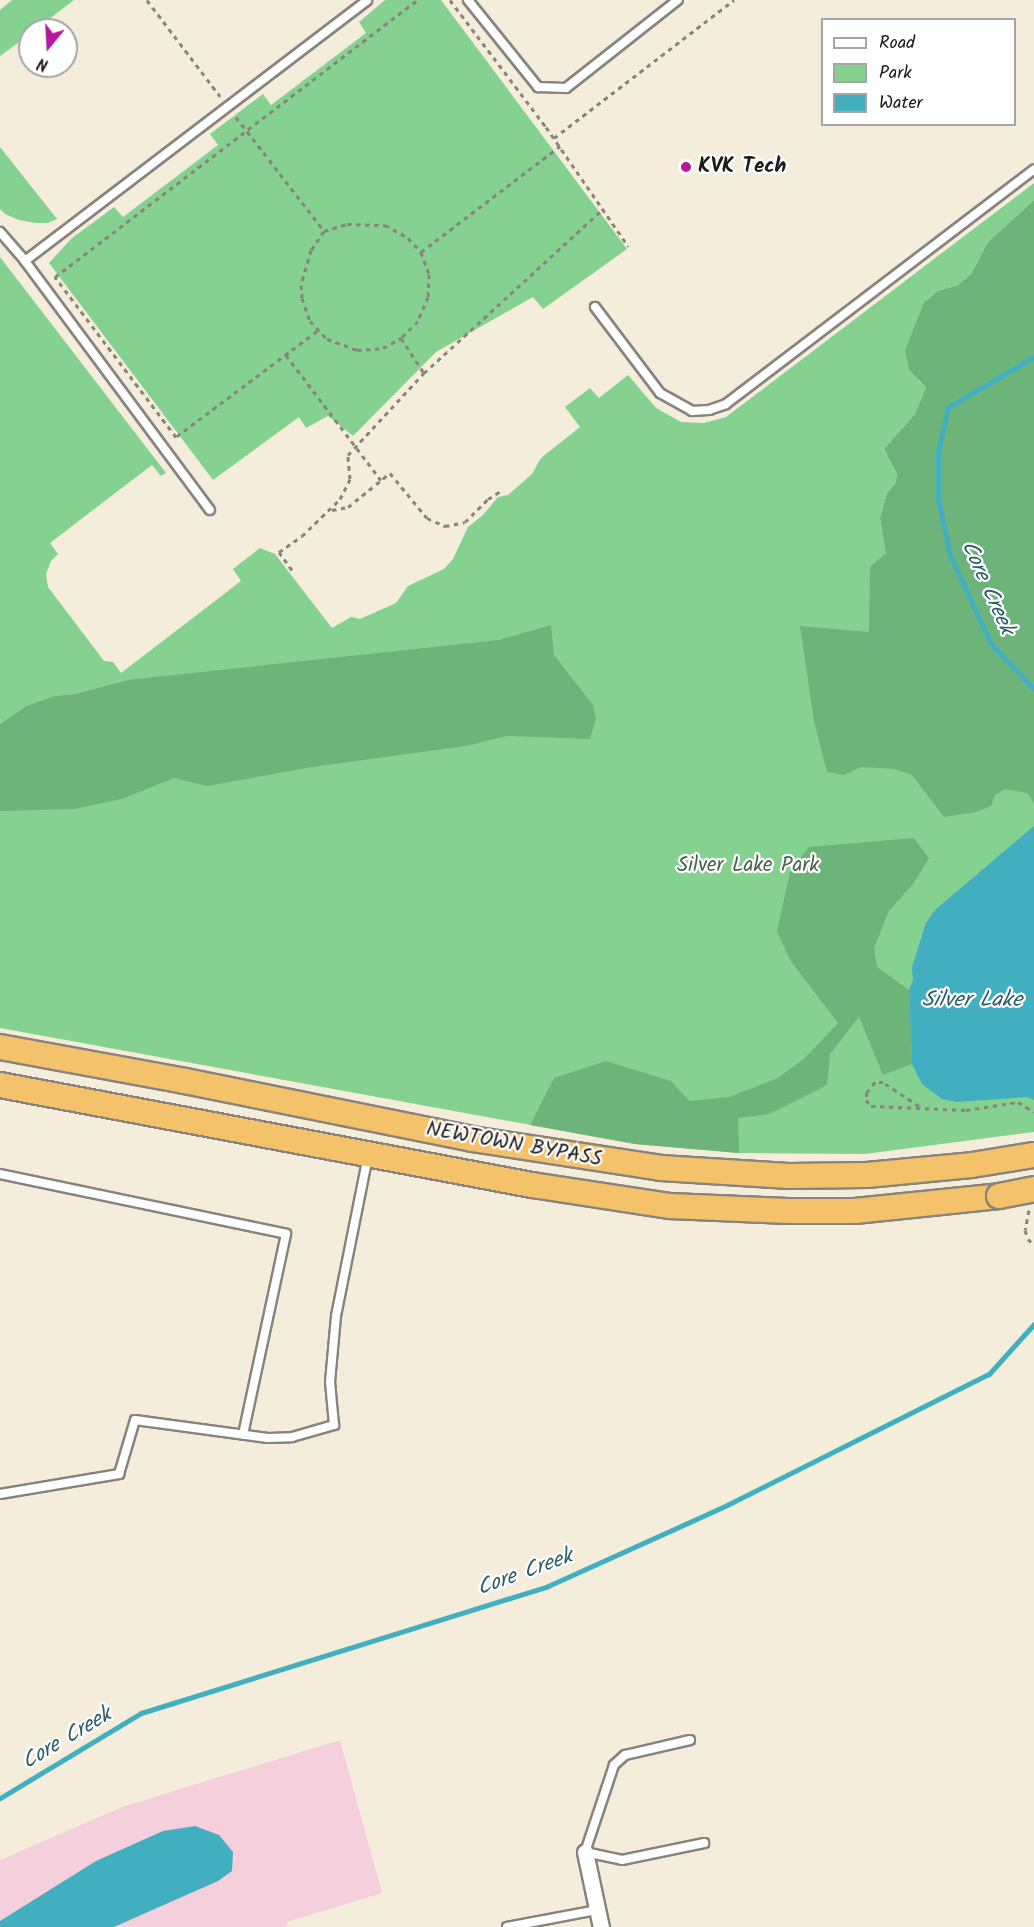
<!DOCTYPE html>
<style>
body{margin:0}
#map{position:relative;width:1034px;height:1927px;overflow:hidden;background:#f5eddb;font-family:Kalam,sans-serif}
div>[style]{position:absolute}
.built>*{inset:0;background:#f5cfdb}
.green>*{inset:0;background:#85d290}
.forest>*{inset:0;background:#6cb47a}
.water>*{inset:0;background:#41afbf}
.stream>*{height:5px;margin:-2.5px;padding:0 2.5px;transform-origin:2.5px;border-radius:2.5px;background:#41afbf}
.path>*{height:3px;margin-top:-1.5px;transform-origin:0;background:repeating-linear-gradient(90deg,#88847c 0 4.5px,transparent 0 9px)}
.roads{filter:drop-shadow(2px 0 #88847c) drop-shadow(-2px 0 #88847c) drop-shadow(0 2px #88847c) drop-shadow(0 -2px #88847c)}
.service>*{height:8px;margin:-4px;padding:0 4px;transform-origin:4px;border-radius:4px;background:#fff}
.minor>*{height:15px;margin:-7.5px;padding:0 7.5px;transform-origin:7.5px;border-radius:7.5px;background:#fff}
.trunk>*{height:24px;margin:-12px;padding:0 12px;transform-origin:12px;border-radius:12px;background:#f3c26a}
.bridges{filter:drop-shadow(2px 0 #88847c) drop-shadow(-2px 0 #88847c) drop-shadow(0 2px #88847c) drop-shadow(0 -2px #88847c)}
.trunk-bridge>*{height:24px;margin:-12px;padding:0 12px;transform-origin:12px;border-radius:12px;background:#f3c26a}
.dots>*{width:16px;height:16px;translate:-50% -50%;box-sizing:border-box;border:3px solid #fff;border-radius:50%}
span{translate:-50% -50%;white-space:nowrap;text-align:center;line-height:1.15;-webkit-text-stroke:4.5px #fff;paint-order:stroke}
.poi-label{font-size:21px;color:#1c1c1c;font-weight:700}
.left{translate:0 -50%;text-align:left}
.park-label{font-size:21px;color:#46654a}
.street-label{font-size:21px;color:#1c1c1c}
.water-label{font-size:22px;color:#2d5e65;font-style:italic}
.legend{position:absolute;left:821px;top:18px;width:195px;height:108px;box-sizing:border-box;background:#fff;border:2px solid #a4a4a4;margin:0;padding:8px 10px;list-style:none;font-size:18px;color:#1c1c1c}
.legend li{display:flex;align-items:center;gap:12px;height:30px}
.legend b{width:30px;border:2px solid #a4a4a4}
.north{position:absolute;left:18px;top:18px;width:60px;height:60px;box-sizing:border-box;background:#fff;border:2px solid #a4a4a4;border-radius:50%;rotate:198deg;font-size:16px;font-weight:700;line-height:24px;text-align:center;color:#1c1c1c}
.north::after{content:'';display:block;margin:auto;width:21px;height:27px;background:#b5179e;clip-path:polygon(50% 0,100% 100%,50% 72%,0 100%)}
</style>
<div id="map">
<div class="built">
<i style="clip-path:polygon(340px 1740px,382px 1893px,287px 1922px,287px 1927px,0 1927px,0 1860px,125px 1806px)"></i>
</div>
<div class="green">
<i style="clip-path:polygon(12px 0,74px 0,35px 30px,30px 30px,30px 34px,0 56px,0 10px)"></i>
<i style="clip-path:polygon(385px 0,441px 0,627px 249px,543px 309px,533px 297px,436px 352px,353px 436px,328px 416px,306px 428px,299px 417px,213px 480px,49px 263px,72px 238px,114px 207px,123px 217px,218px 145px,210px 134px,263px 94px,271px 105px,366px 33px,359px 22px)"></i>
<i style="clip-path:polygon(0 147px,57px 219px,48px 223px,35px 223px,19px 220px,5px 214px,0 209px)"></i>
<i style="clip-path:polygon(1034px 183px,1034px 200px,988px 242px,971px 274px,958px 285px,938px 291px,919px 381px,926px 388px,922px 401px,915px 414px,884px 449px,897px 474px,895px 484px,887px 493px,880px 518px,882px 530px,1034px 640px,1034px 1132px,865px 1154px,739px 1153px,635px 1144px,0 1028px,0 795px,127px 680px,74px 694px,53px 696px,26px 706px,0 724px,0 257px,166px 473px,161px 476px,152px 465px,50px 543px,58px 554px,51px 561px,46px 574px,48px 587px,104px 661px,113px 662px,121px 673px,241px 581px,233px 569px,260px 548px,275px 554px,332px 628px,351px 617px,360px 619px,396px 603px,408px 586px,444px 569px,453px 559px,468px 527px,483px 515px,498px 497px,508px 495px,532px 474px,541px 458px,580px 427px,565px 407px,590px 388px,599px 398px,628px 375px,656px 408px,681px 422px,704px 423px,726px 417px)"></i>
</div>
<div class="forest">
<i style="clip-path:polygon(1034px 200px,1034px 804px,1028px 793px,1005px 789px,995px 795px,991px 806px,976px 812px,944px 817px,912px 775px,894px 769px,861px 767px,844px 775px,827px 772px,814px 721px,800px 626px,869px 632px,870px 567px,886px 553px,880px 518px,887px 493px,895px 484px,897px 474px,884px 449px,915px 414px,926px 388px,909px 369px,905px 351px,916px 322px,924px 303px,938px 291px,958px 285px,971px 274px,988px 242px)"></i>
<i style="clip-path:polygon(551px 625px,554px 655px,593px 705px,596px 719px,590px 739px,507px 736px,466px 746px,312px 767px,207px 786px,174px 778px,122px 799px,75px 809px,0 811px,0 724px,26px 706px,53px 696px,74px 694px,127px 680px,499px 640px)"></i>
<i style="clip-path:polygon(914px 838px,929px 858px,913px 884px,889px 911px,874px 948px,877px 967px,909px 990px,912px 1064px,883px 1075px,859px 1017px,830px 1054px,827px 1085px,769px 1114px,738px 1118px,739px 1153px,635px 1144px,530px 1125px,554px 1078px,606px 1061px,671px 1081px,689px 1101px,729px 1097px,778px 1078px,805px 1058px,838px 1023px,790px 960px,777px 931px,790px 872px,809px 847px)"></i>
</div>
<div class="water">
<i style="clip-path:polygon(1034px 826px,1034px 1100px,1027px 1097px,957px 1102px,942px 1099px,922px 1084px,912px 1064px,909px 990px,913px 980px,912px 967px,926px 923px,935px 910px)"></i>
<i style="clip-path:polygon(195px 1826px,219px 1835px,233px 1852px,232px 1871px,218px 1881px,114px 1927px,0 1927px,0 1921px,96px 1861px,163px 1831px)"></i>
</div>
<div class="stream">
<i style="left:1034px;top:357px;width:99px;rotate:149.8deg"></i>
<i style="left:948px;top:407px;width:46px;rotate:102.5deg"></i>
<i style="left:938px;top:452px;width:46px;rotate:90deg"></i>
<i style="left:938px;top:498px;width:58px;rotate:78.1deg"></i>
<i style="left:950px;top:555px;width:98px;rotate:65.3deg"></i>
<i style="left:991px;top:644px;width:62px;rotate:46.3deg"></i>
<i style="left:0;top:1798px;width:165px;rotate:-31.1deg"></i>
<i style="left:141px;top:1713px;width:426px;rotate:-17.3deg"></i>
<i style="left:548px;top:1586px;width:196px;rotate:-24.3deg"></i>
<i style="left:727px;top:1505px;width:293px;rotate:-26.6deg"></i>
<i style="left:989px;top:1374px;width:67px;rotate:-48deg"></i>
</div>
<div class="path">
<i style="left:147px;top:0;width:121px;rotate:52.8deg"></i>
<i style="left:450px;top:0;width:159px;rotate:52.9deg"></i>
<i style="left:546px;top:127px;width:145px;rotate:55.4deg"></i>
<i style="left:236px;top:117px;width:144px;rotate:52.3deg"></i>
<i style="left:324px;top:231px;width:24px;rotate:-17deg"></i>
<i style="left:347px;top:224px;width:38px;rotate:2deg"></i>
<i style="left:385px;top:225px;width:26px;rotate:29deg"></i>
<i style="left:408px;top:238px;width:19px;rotate:47deg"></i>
<i style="left:421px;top:252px;width:23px;rotate:70deg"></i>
<i style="left:429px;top:274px;width:23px;rotate:92deg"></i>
<i style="left:428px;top:297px;width:26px;rotate:113deg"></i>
<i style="left:418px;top:321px;width:24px;rotate:135deg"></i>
<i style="left:401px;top:338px;width:42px;rotate:56.7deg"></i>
<i style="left:554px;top:138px;width:227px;rotate:-37.5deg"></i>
<i style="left:324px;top:231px;width:23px;rotate:124deg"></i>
<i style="left:311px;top:250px;width:36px;rotate:106deg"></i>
<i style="left:301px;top:285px;width:13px;rotate:86deg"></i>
<i style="left:302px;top:298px;width:24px;rotate:71deg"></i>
<i style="left:310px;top:321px;width:25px;rotate:47deg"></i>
<i style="left:327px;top:339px;width:32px;rotate:20deg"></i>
<i style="left:357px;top:350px;width:26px;rotate:-4deg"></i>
<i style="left:383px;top:348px;width:21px;rotate:-29deg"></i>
<i style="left:421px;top:252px;width:175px;rotate:-37.3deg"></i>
<i style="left:317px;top:331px;width:176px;rotate:143.1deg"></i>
<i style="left:176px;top:437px;width:201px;rotate:-127.1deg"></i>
<i style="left:55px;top:277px;width:456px;rotate:-37.4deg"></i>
<i style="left:286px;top:355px;width:157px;rotate:52.8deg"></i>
<i style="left:332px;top:510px;width:16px;rotate:-11deg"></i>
<i style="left:348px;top:507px;width:54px;rotate:-39deg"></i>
<i style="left:390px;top:473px;width:58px;rotate:50.6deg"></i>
<i style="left:427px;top:518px;width:20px;rotate:24deg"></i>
<i style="left:445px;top:526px;width:20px;rotate:-11deg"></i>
<i style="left:465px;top:522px;width:33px;rotate:-45deg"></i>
<i style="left:488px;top:499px;width:15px;rotate:-32deg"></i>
<i style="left:292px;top:570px;width:22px;rotate:-126deg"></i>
<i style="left:279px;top:552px;width:28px;rotate:-35deg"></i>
<i style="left:302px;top:536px;width:53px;rotate:-44.2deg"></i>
<i style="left:340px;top:499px;width:22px;rotate:-63deg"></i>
<i style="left:350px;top:479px;width:24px;rotate:-95deg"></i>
<i style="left:348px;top:455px;width:112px;rotate:-47.2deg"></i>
<i style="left:424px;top:373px;width:243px;rotate:-42.5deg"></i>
<i style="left:919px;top:1106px;width:43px;rotate:-146.3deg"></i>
<i style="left:883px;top:1082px;width:8px;rotate:180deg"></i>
<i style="left:875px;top:1082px;width:13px;rotate:129deg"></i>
<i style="left:867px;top:1092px;width:8px;rotate:97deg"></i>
<i style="left:866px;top:1100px;width:8px;rotate:50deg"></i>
<i style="left:871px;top:1106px;width:95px;rotate:2.4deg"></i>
<i style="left:966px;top:1110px;width:53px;rotate:-8.7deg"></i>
<i style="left:1018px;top:1102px;width:19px;rotate:32deg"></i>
<i style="left:1029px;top:1210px;width:20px;rotate:101deg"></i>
<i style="left:1025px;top:1230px;width:9px;rotate:72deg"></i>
<i style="left:1028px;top:1239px;width:8px;rotate:45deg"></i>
</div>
<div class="roads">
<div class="service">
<i style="left:468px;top:0;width:112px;rotate:51.2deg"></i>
<i style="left:538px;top:87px;width:28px;rotate:2deg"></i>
<i style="left:566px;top:88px;width:142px;rotate:-38.2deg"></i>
<i style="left:0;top:232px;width:38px;rotate:49deg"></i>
<i style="left:25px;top:261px;width:310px;rotate:53.4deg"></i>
<i style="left:25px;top:261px;width:430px;rotate:-37.3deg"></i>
<i style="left:595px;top:307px;width:108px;rotate:52.9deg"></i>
<i style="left:660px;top:393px;width:37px;rotate:29deg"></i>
<i style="left:692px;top:411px;width:17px;rotate:-3deg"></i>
<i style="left:709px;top:410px;width:18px;rotate:-19deg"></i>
<i style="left:726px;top:404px;width:387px;rotate:-37.3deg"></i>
<i style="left:0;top:1174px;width:292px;rotate:11.8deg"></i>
<i style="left:286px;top:1234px;width:205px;rotate:102.1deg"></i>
<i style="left:0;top:1494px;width:121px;rotate:-9.5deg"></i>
<i style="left:119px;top:1474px;width:56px;rotate:-73.5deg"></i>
<i style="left:135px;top:1420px;width:134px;rotate:7.7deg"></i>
<i style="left:268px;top:1438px;width:24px;rotate:-2deg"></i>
<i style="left:292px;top:1437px;width:44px;rotate:-15.9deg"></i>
<i style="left:334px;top:1425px;width:43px;rotate:-95.3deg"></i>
<i style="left:330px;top:1382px;width:66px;rotate:-84.8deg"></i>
<i style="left:336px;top:1316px;width:163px;rotate:-78.7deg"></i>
<i style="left:690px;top:1740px;width:67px;rotate:167deg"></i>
<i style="left:625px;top:1755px;width:15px;rotate:138deg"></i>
<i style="left:614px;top:1765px;width:92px;rotate:108.4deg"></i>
<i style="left:585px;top:1852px;width:38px;rotate:12deg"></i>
<i style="left:622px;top:1860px;width:84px;rotate:-11.7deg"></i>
<i style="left:507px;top:1927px;width:92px;rotate:-10.7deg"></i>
</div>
<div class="minor">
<i style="left:585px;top:1852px;width:77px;rotate:78deg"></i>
</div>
<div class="trunk">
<i style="left:0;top:1047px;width:188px;rotate:10.4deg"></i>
<i style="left:185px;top:1081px;width:293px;rotate:11.4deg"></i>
<i style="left:472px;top:1139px;width:191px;rotate:8.7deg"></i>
<i style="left:661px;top:1168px;width:128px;rotate:3.6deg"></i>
<i style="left:789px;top:1176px;width:78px;rotate:-0.7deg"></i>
<i style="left:867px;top:1175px;width:105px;rotate:-5.4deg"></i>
<i style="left:972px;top:1165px;width:63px;rotate:-9.2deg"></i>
<i style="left:0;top:1085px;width:541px;rotate:10.65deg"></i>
<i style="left:532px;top:1185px;width:140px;rotate:8.7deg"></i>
<i style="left:670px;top:1206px;width:118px;rotate:2.4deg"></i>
<i style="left:788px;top:1211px;width:67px"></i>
<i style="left:855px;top:1211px;width:145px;rotate:-5.9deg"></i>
</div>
</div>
<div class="bridges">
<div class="trunk-bridge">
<i style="left:999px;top:1196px;width:36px;rotate:-11deg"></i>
</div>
</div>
<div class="dots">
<i style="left:686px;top:167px;background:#b5179e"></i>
</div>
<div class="poi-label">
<span class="left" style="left:698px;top:167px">KVK Tech</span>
</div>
<div class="park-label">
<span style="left:748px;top:866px">Silver Lake Park</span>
</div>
<div class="street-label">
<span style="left:514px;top:1145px;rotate:10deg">NEWTOWN BYPASS</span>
</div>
<div class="water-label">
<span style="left:987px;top:588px;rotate:66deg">Core Creek</span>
<span style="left:972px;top:1001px">Silver Lake</span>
<span style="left:525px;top:1573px;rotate:-20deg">Core Creek</span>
<span style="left:67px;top:1739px;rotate:-31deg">Core Creek</span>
</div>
<ul class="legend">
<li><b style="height:8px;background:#fff"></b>Road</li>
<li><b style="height:16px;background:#85d290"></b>Park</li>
<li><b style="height:16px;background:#41afbf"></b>Water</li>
</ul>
<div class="north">N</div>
</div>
